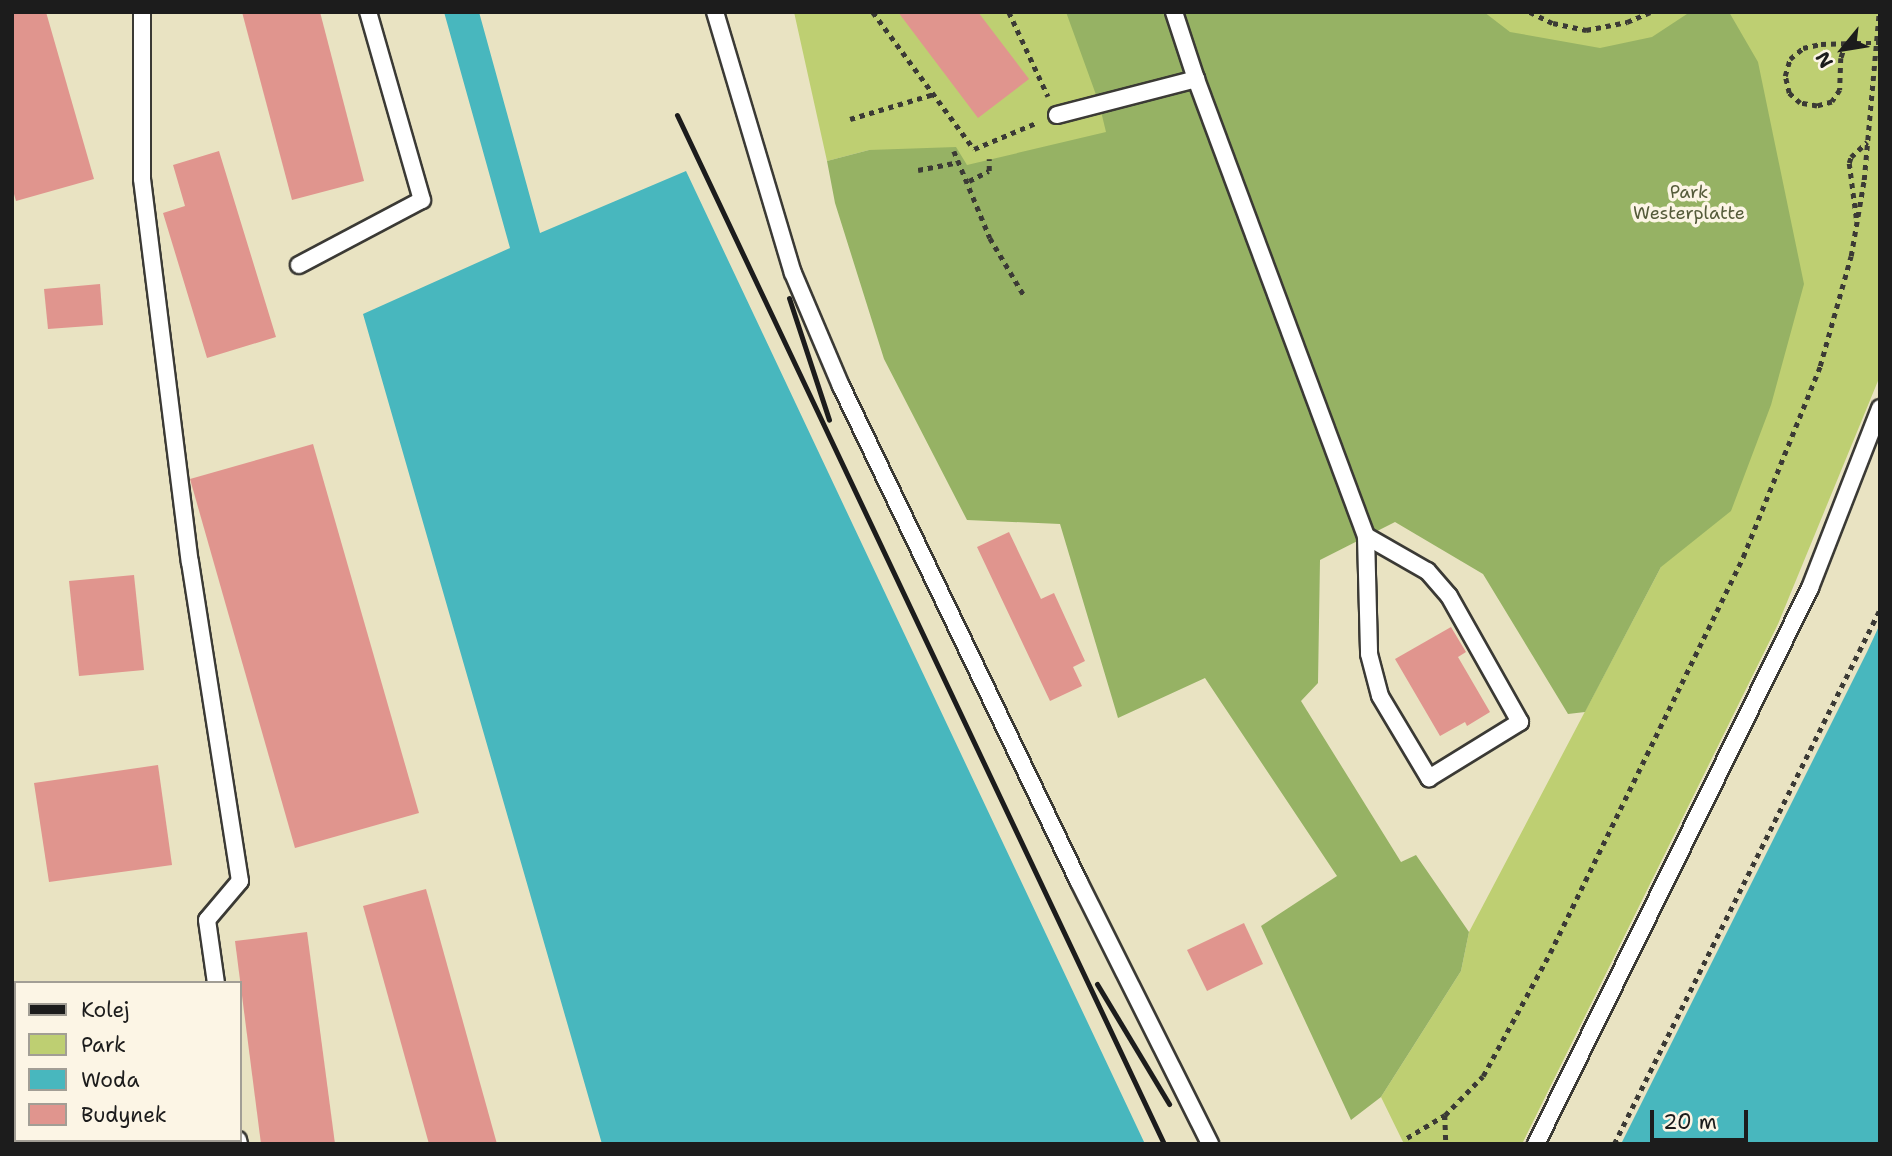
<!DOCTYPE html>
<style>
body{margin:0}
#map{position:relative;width:1892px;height:1156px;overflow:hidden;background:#e9e3c2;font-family:"Shantell Sans",sans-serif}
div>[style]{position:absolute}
.green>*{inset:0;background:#becf72}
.forest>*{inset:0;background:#96b264}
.water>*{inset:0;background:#48b7be}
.building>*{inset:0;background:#e0958e}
.path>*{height:4.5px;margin-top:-2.25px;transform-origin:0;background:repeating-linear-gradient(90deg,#3b3a35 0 5px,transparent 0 10px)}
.roads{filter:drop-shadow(2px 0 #3b3a35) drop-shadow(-2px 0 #3b3a35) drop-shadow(0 2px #3b3a35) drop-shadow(0 -2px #3b3a35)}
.service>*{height:16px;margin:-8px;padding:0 8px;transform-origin:8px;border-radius:8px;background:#fff}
.rail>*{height:5px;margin:-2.5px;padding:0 2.5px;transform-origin:2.5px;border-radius:2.5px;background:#1c1c1c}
span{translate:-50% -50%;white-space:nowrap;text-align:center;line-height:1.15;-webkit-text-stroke:7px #fcf5e5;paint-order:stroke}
.park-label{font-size:18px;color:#555b3a}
.frame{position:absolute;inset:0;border:14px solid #1c1c1c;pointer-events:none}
.legend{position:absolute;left:14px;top:981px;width:228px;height:161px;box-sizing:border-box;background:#fcf5e5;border:2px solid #a29e95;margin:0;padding:9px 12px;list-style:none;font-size:21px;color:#1c1c1c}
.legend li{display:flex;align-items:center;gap:14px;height:35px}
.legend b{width:35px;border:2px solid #a29e95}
.north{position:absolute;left:1808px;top:14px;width:70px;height:70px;-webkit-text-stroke:5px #fcf5e5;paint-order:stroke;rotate:240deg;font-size:19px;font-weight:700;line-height:28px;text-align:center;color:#1c1c1c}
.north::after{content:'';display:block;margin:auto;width:24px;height:32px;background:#1c1c1c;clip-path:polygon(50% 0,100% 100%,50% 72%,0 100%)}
.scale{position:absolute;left:1650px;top:1110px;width:98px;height:32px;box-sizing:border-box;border:4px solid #1c1c1c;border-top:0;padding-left:9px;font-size:21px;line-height:24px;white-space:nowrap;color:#1c1c1c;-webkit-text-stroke:5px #fcf5e5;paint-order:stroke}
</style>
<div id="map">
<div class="green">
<i style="clip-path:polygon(794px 12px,1880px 12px,1880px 376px,1778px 624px,1522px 1144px,1404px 1144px,1381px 1097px,1461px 971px,1469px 932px,1661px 567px,967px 165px,869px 150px,827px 161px)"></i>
</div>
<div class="forest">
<i style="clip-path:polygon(1066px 12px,1484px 12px,1510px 32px,1600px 48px,1652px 37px,1690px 12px,1729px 12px,1758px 62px,1804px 284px,1771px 405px,1731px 511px,1661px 567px,1585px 712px,1568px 714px,1483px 574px,1395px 522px,1320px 560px,1318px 683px,1301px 701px,1401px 862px,1416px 855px,1469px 932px,1461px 971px,1381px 1097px,1351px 1120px,1261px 926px,1337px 876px,1205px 678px,1118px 718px,1060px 524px,967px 520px,884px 359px,835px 203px,827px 161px,869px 150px,956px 147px,967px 165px,1106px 132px,1099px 103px)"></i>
</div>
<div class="water">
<i style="clip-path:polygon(444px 12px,479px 12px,540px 233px,686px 171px,1145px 1144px,602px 1144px,363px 314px,510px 248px)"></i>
<i style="clip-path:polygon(1880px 624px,1880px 1144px,1621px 1144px,1867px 652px)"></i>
</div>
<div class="building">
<i style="clip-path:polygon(12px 12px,46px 12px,94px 179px,16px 201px,12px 187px)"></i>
<i style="clip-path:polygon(242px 12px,320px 12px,364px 181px,292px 200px)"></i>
<i style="clip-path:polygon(898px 12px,978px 12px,1029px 79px,978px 118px)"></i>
<i style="clip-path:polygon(219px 151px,276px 337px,207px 358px,163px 213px,185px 206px,173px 165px)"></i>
<i style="clip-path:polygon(100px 284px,103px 325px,48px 329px,44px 289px)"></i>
<i style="clip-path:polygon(313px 444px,419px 813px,295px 848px,190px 479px)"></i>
<i style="clip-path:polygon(1009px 532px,1041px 599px,1054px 593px,1085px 661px,1073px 667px,1082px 686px,1050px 701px,977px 547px)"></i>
<i style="clip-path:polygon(134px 575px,144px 670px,79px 676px,69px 581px)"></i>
<i style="clip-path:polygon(1451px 627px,1466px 652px,1458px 657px,1490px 712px,1467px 726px,1465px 722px,1440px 736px,1395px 659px)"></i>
<i style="clip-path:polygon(158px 765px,172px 865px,49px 882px,34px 783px)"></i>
<i style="clip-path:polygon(426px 889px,497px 1144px,429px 1144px,363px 906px)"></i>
<i style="clip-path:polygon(1244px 923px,1263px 964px,1207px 991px,1187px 950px)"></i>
<i style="clip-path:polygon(307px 932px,335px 1144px,261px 1144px,235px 941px)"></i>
</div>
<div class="path">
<i style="left:873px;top:12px;width:170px;rotate:53.6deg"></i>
<i style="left:974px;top:149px;width:67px;rotate:-22.8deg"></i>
<i style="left:1009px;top:12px;width:93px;rotate:65.1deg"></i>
<i style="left:1530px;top:12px;width:25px;rotate:26deg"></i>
<i style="left:1553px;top:23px;width:34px;rotate:12deg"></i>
<i style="left:1586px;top:30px;width:42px;rotate:-11deg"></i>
<i style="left:1627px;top:22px;width:25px;rotate:-23deg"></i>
<i style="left:1846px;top:43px;width:16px;rotate:108deg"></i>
<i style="left:1841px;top:58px;width:32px;rotate:92deg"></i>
<i style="left:1840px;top:90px;width:14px;rotate:124deg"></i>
<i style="left:1832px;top:102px;width:16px;rotate:165deg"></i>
<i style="left:1817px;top:106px;width:17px;rotate:-170deg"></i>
<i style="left:1800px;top:103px;width:15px;rotate:-138deg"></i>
<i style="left:1789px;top:93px;width:17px;rotate:-103deg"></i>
<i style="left:1785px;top:76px;width:18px;rotate:-74deg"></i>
<i style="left:1790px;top:59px;width:17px;rotate:-40deg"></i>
<i style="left:1803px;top:48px;width:18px;rotate:-13deg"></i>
<i style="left:1821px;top:44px;width:25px;rotate:-2deg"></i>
<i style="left:1846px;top:43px;width:32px"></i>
<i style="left:850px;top:119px;width:88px;rotate:-16.6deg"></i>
<i style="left:954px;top:151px;width:94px;rotate:67.5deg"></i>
<i style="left:990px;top:238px;width:69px;rotate:59.3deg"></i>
<i style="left:918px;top:170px;width:42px;rotate:-11deg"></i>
<i style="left:969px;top:181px;width:22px;rotate:-27deg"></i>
<i style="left:989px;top:171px;width:12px;rotate:-90deg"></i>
<i style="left:1856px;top:218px;width:55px;rotate:-97.3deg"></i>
<i style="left:1849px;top:163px;width:6px;rotate:-72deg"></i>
<i style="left:1851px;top:157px;width:22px;rotate:-43deg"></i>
<i style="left:1445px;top:1115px;width:29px;rotate:88deg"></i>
<i style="left:1407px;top:1138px;width:44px;rotate:-31.2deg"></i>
<i style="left:1445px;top:1115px;width:54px;rotate:-45.7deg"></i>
<i style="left:1483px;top:1076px;width:140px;rotate:-61.4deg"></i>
<i style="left:1550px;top:953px;width:441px;rotate:-64deg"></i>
<i style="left:1743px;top:557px;width:206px;rotate:-68deg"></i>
<i style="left:1820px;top:366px;width:114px;rotate:-74.3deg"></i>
<i style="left:1851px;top:256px;width:77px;rotate:-80.3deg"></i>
<i style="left:1864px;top:180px;width:169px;rotate:-84.9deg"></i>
<i style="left:1614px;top:1144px;width:597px;rotate:-63.56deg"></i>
</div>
<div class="roads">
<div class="service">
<i style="left:142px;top:12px;width:167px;rotate:90deg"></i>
<i style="left:142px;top:179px;width:386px;rotate:82.9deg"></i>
<i style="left:190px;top:562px;width:323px;rotate:81.1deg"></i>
<i style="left:240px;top:881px;width:51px;rotate:130.2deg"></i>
<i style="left:207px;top:920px;width:64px;rotate:81.9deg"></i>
<i style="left:715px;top:12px;width:272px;rotate:73.4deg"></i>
<i style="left:793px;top:273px;width:123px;rotate:67deg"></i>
<i style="left:841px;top:386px;width:550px;rotate:64.37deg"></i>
<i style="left:1079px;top:882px;width:293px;rotate:63.4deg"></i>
<i style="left:1196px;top:79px;width:488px;rotate:69.6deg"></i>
<i style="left:1366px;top:536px;width:118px;rotate:88.5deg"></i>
<i style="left:1369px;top:654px;width:43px;rotate:75.3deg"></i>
<i style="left:1380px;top:696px;width:96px;rotate:59.1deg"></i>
<i style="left:1429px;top:778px;width:107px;rotate:-31.6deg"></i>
<i style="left:1520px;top:722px;width:145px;rotate:-119.4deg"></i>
<i style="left:1449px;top:596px;width:33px;rotate:-131deg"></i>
<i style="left:1427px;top:571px;width:70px;rotate:-150.2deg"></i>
<i style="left:1057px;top:115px;width:144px;rotate:-14.5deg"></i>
<i style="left:1196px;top:79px;width:71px;rotate:-108.2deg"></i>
<i style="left:299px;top:265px;width:139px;rotate:-27.9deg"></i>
<i style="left:422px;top:200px;width:196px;rotate:-106deg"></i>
<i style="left:238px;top:1140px;width:4px;rotate:76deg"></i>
<i style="left:1536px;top:1144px;width:620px;rotate:-63.77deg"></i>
<i style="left:1810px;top:588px;width:193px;rotate:-68.7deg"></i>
</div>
</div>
<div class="rail">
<i style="left:677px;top:115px;width:1138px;rotate:64.67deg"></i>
<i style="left:789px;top:298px;width:128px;rotate:71.8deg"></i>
<i style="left:1097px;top:984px;width:140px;rotate:59deg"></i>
</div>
<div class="park-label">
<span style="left:1689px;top:203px">Park<br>Westerplatte</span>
</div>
<div class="frame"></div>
<ul class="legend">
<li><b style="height:9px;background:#1c1c1c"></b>Kolej</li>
<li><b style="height:19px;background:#becf72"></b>Park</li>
<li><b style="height:19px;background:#48b7be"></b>Woda</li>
<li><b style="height:19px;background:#e0958e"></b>Budynek</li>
</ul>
<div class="north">N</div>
<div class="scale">20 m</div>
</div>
